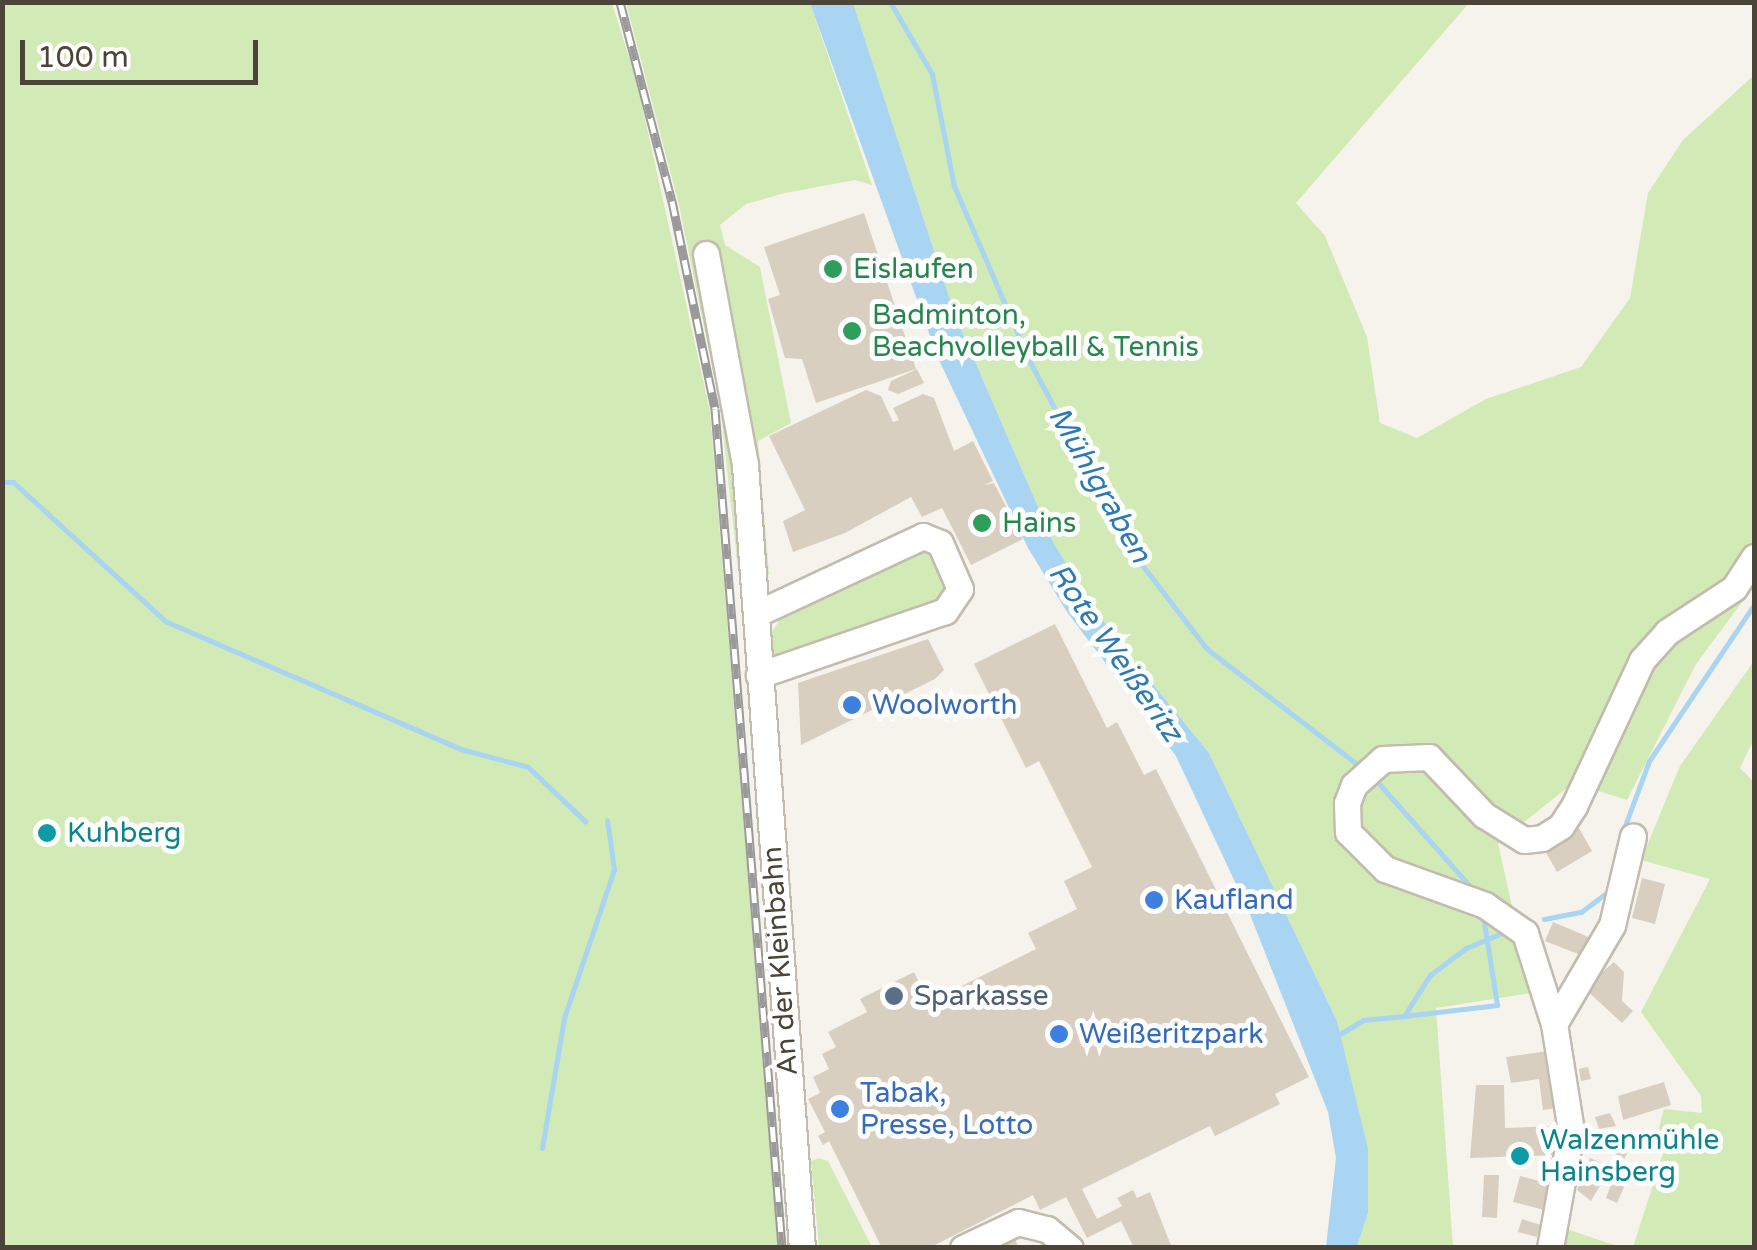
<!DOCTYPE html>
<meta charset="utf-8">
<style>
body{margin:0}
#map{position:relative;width:1757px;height:1250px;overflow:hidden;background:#f6f3ec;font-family:"Varela Round",sans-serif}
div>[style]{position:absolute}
.green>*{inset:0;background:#d2eab5}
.water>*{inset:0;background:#a9d4f2}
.stream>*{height:5px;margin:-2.5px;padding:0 2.5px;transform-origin:2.5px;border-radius:2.5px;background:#a9d4f2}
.building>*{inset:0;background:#d8cfc1}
.roads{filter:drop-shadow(2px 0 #c2bbae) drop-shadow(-2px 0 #c2bbae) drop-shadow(0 2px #c2bbae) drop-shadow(0 -2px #c2bbae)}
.minor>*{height:25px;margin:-12.5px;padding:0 12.5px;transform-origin:12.5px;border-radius:12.5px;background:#fff}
.rail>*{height:9px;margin-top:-4.5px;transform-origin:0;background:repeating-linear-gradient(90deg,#fff 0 15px,#9a9a9a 0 30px);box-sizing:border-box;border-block:2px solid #9a9a9a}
.dots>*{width:28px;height:28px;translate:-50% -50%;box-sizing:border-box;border:5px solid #fff;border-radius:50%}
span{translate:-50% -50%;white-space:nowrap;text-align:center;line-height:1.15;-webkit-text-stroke:10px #fff;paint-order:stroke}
.leisure-label{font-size:28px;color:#27864d}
.left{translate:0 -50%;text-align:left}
.shop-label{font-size:28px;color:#366cbe}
.culture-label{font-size:28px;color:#0d838f}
.street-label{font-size:28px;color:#4b4439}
.service-label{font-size:28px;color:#4e5e75}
.water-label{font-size:30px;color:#2e7ab2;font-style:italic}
.frame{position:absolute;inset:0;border:5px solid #4b4439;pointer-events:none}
.scale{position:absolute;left:20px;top:40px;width:238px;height:45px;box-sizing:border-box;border:5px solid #4b4439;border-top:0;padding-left:12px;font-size:30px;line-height:35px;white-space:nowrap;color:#4b4439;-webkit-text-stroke:8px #fff;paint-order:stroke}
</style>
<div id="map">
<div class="green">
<i style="clip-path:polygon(2px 3px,612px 3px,637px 83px,710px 411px,778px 1247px,3px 1247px)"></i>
<i style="clip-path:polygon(626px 3px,810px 3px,872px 185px,855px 180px,785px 193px,746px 204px,720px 225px,725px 245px,760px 267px,791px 423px,758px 441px,769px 575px,739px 578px,720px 405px,679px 205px)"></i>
<i style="clip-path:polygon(853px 3px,1469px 3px,1296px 203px,1325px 236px,1367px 337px,1380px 423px,1417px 438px,1486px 399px,1581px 367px,1630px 298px,1648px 193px,1683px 140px,1754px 75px,1754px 586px,1696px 664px,1627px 800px,1573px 783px,1498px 843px,1531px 993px,1436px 1008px,1453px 1247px,1357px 1247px,1368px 1213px,1337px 1021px,1209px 753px,1112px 634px,1054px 544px,955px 315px)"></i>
<i style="clip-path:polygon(920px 545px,932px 550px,948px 585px,945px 598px,771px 656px,769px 637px,785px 611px)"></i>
<i style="clip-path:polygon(1754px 661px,1754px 739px,1740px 768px,1754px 782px,1754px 1247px,1633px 1247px,1668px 1138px,1657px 1135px,1664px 1109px,1702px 1113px,1701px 1096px,1641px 1012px,1710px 879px,1641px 860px,1680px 766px)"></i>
<i style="clip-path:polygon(819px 1158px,828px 1161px,872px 1247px,819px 1247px,811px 1161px)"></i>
<i style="clip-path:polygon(1564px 1228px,1620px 1247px,1558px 1248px)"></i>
</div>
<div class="water">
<i style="clip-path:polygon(810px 3px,853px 3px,955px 315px,1054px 544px,1112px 634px,1209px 753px,1337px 1021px,1368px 1149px,1368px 1213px,1357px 1247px,1326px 1247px,1336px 1158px,1328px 1112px,1249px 912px,1176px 756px,1067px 612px,1028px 548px,938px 358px)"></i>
</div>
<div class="stream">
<i style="left:890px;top:2px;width:83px;rotate:59.7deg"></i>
<i style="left:932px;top:74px;width:114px;rotate:78.9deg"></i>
<i style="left:954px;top:186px;width:187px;rotate:66.7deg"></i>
<i style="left:1028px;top:358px;width:209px;rotate:62.3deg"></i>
<i style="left:1125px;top:543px;width:134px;rotate:52.3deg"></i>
<i style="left:1207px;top:649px;width:194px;rotate:37.5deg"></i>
<i style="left:2px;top:482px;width:11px"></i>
<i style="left:13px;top:482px;width:206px;rotate:42.4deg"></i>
<i style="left:165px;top:621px;width:322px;rotate:23.4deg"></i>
<i style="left:461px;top:749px;width:69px;rotate:15deg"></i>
<i style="left:528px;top:767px;width:79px;rotate:43.5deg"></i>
<i style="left:1373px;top:777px;width:154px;rotate:48.4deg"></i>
<i style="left:1620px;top:839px;width:83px;rotate:-69.6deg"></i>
<i style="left:1649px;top:761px;width:188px;rotate:-56.1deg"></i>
<i style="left:1544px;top:919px;width:38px;rotate:-11deg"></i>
<i style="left:1581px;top:912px;width:34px;rotate:-37deg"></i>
<i style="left:1404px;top:1016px;width:94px;rotate:-6.7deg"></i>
<i style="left:1497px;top:1005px;width:90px;rotate:-98.9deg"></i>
<i style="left:1335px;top:1037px;width:33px;rotate:-31deg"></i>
<i style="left:1363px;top:1020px;width:41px;rotate:-5.6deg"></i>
<i style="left:1404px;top:1016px;width:49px;rotate:-57.6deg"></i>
<i style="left:1430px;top:975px;width:45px;rotate:-36.9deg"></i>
<i style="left:1466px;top:948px;width:47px;rotate:-22.7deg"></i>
<i style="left:542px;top:1148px;width:132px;rotate:-80.4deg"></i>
<i style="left:564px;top:1018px;width:157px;rotate:-71.4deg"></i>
<i style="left:614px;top:869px;width:49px;rotate:-98.1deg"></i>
</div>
<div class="building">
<i style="clip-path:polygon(864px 213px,916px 369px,816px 403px,802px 359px,785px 358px,768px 299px,780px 295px,764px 247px)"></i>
<i style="clip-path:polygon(917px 369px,924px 383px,898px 394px,888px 390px,891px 381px)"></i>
<i style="clip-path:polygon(866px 390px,881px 396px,893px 422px,899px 420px,893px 408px,923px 394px,934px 398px,954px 451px,973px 441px,993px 481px,984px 485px,994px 483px,1023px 539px,971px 565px,942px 508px,922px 517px,911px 497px,845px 533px,793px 552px,783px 521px,805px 510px,769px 436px)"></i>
<i style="clip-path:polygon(1055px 624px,1107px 728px,1117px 722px,1144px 775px,1156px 769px,1309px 1077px,1275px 1094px,1280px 1104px,1215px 1136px,1210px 1126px,1082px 1189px,1097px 1219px,1122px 1206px,1117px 1198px,1133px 1190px,1137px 1198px,1150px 1192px,1172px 1248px,1134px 1248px,1121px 1221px,1087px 1238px,1066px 1197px,1040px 1210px,1033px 1195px,929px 1248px,882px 1248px,829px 1141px,823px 1145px,818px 1136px,825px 1132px,808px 1099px,820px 1093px,813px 1077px,829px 1069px,822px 1054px,836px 1047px,828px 1032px,867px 1012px,860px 999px,914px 972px,929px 1002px,1036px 949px,1028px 933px,1077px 909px,1064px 881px,1092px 867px,1039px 761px,1026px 768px,974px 664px)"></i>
<i style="clip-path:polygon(928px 639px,944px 670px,935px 679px,801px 745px,798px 683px)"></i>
<i style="clip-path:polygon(1579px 828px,1592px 851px,1557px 872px,1544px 849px)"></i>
<i style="clip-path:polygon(1642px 878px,1665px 884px,1655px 924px,1632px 918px)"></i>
<i style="clip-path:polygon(1553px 922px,1591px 938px,1583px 956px,1545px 941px)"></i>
<i style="clip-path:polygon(1614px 962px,1624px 972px,1622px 1001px,1633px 1011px,1622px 1023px,1584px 988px)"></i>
<i style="clip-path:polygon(1548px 1051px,1557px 1108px,1543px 1110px,1539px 1079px,1511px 1083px,1506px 1057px)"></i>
<i style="clip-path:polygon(1588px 1067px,1591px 1079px,1581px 1081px,1579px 1069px)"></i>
<i style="clip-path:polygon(1664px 1082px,1671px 1105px,1623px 1120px,1618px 1096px)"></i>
<i style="clip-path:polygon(1476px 1085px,1504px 1085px,1505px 1128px,1558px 1126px,1558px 1155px,1470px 1158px)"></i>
<i style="clip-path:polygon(1610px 1113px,1616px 1126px,1599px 1129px,1595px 1117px)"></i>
<i style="clip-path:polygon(1594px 1134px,1629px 1149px,1620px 1168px,1613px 1165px,1617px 1155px,1590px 1143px)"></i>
<i style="clip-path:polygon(1590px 1158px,1611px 1167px,1591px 1201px,1577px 1190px)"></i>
<i style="clip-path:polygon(1484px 1175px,1499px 1175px,1497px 1218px,1482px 1217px)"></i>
<i style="clip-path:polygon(1520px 1176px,1550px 1184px,1544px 1210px,1513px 1202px)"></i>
<i style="clip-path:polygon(1612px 1182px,1624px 1187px,1617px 1203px,1606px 1198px)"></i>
<i style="clip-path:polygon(1522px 1219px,1541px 1225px,1537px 1237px,1518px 1232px)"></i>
<i style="clip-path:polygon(1013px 1235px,1019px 1248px,988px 1248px)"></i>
</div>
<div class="roads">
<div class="minor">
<i style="left:706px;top:254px;width:215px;rotate:79.5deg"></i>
<i style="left:745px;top:465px;width:785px;rotate:85.84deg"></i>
<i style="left:758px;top:613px;width:182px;rotate:-25deg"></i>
<i style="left:923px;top:536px;width:18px;rotate:22deg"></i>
<i style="left:940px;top:543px;width:50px;rotate:66.5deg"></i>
<i style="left:960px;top:589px;width:27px;rotate:124deg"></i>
<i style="left:945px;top:611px;width:197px;rotate:161deg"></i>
<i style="left:1554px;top:1024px;width:115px;rotate:-59.6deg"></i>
<i style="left:1612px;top:925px;width:91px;rotate:-76.7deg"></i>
<i style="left:963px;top:1248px;width:61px;rotate:-25.3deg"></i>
<i style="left:1018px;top:1222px;width:30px;rotate:14deg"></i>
<i style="left:1047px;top:1229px;width:30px;rotate:40deg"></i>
<i style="left:1550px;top:1248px;width:119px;rotate:-79.8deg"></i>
<i style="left:1571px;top:1131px;width:108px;rotate:-99deg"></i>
<i style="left:1554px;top:1024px;width:96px;rotate:-107.7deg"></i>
<i style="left:1525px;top:933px;width:49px;rotate:-145deg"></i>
<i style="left:1485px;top:905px;width:106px;rotate:-160.2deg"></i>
<i style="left:1385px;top:869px;width:52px;rotate:-135deg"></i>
<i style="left:1348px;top:832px;width:29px;rotate:-92deg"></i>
<i style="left:1347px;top:803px;width:19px;rotate:-69deg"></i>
<i style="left:1354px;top:785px;width:39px;rotate:-42deg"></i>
<i style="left:1383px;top:759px;width:46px;rotate:-2.5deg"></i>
<i style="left:1429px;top:757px;width:80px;rotate:46.5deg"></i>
<i style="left:1484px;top:815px;width:47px;rotate:32deg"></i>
<i style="left:1524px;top:840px;width:18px;rotate:-6deg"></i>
<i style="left:1542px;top:838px;width:22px;rotate:-32deg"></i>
<i style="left:1561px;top:826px;width:24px;rotate:-57deg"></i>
<i style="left:1574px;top:806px;width:161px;rotate:-65deg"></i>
<i style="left:1642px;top:660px;width:38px;rotate:-48deg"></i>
<i style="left:1667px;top:632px;width:80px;rotate:-33.3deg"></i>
<i style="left:1734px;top:588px;width:37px;rotate:-57deg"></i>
</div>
</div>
<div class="rail">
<i style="left:620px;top:2px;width:206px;rotate:75.4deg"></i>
<i style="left:672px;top:201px;width:212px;rotate:78.3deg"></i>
<i style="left:715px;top:409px;width:842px;rotate:85.43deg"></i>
</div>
<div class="dots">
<i style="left:833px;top:269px;background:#2e9e5b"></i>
<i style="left:852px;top:331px;background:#2e9e5b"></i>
<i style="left:982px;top:523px;background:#2e9e5b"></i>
<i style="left:852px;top:705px;background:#3f7fe0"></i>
<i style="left:47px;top:833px;background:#0f9aa8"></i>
<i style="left:1154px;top:900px;background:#3f7fe0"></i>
<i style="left:894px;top:996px;background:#5c6f8a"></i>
<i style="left:1059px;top:1034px;background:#3f7fe0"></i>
<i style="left:840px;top:1109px;background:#3f7fe0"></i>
<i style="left:1520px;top:1156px;background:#0f9aa8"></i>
</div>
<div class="leisure-label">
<span class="left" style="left:853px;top:269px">Eislaufen</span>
<span class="left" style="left:872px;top:331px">Badminton,<br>Beachvolleyball &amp; Tennis</span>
<span class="left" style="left:1002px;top:523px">Hains</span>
</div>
<div class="shop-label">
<span class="left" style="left:872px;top:705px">Woolworth</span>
<span class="left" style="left:1174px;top:900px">Kaufland</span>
<span class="left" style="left:1079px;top:1034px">Weißeritzpark</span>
<span class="left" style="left:860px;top:1109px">Tabak,<br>Presse, Lotto</span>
</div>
<div class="culture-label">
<span class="left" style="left:67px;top:833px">Kuhberg</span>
<span class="left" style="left:1540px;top:1156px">Walzenmühle<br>Hainsberg</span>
</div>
<div class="street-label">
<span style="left:780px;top:961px;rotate:-94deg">An der Kleinbahn</span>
</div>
<div class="service-label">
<span class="left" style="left:914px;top:996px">Sparkasse</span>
</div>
<div class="water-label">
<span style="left:1099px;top:485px;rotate:60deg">Mühlgraben</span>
<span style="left:1115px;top:653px;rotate:55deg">Rote Weißeritz</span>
</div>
<div class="frame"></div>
<div class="scale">100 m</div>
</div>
